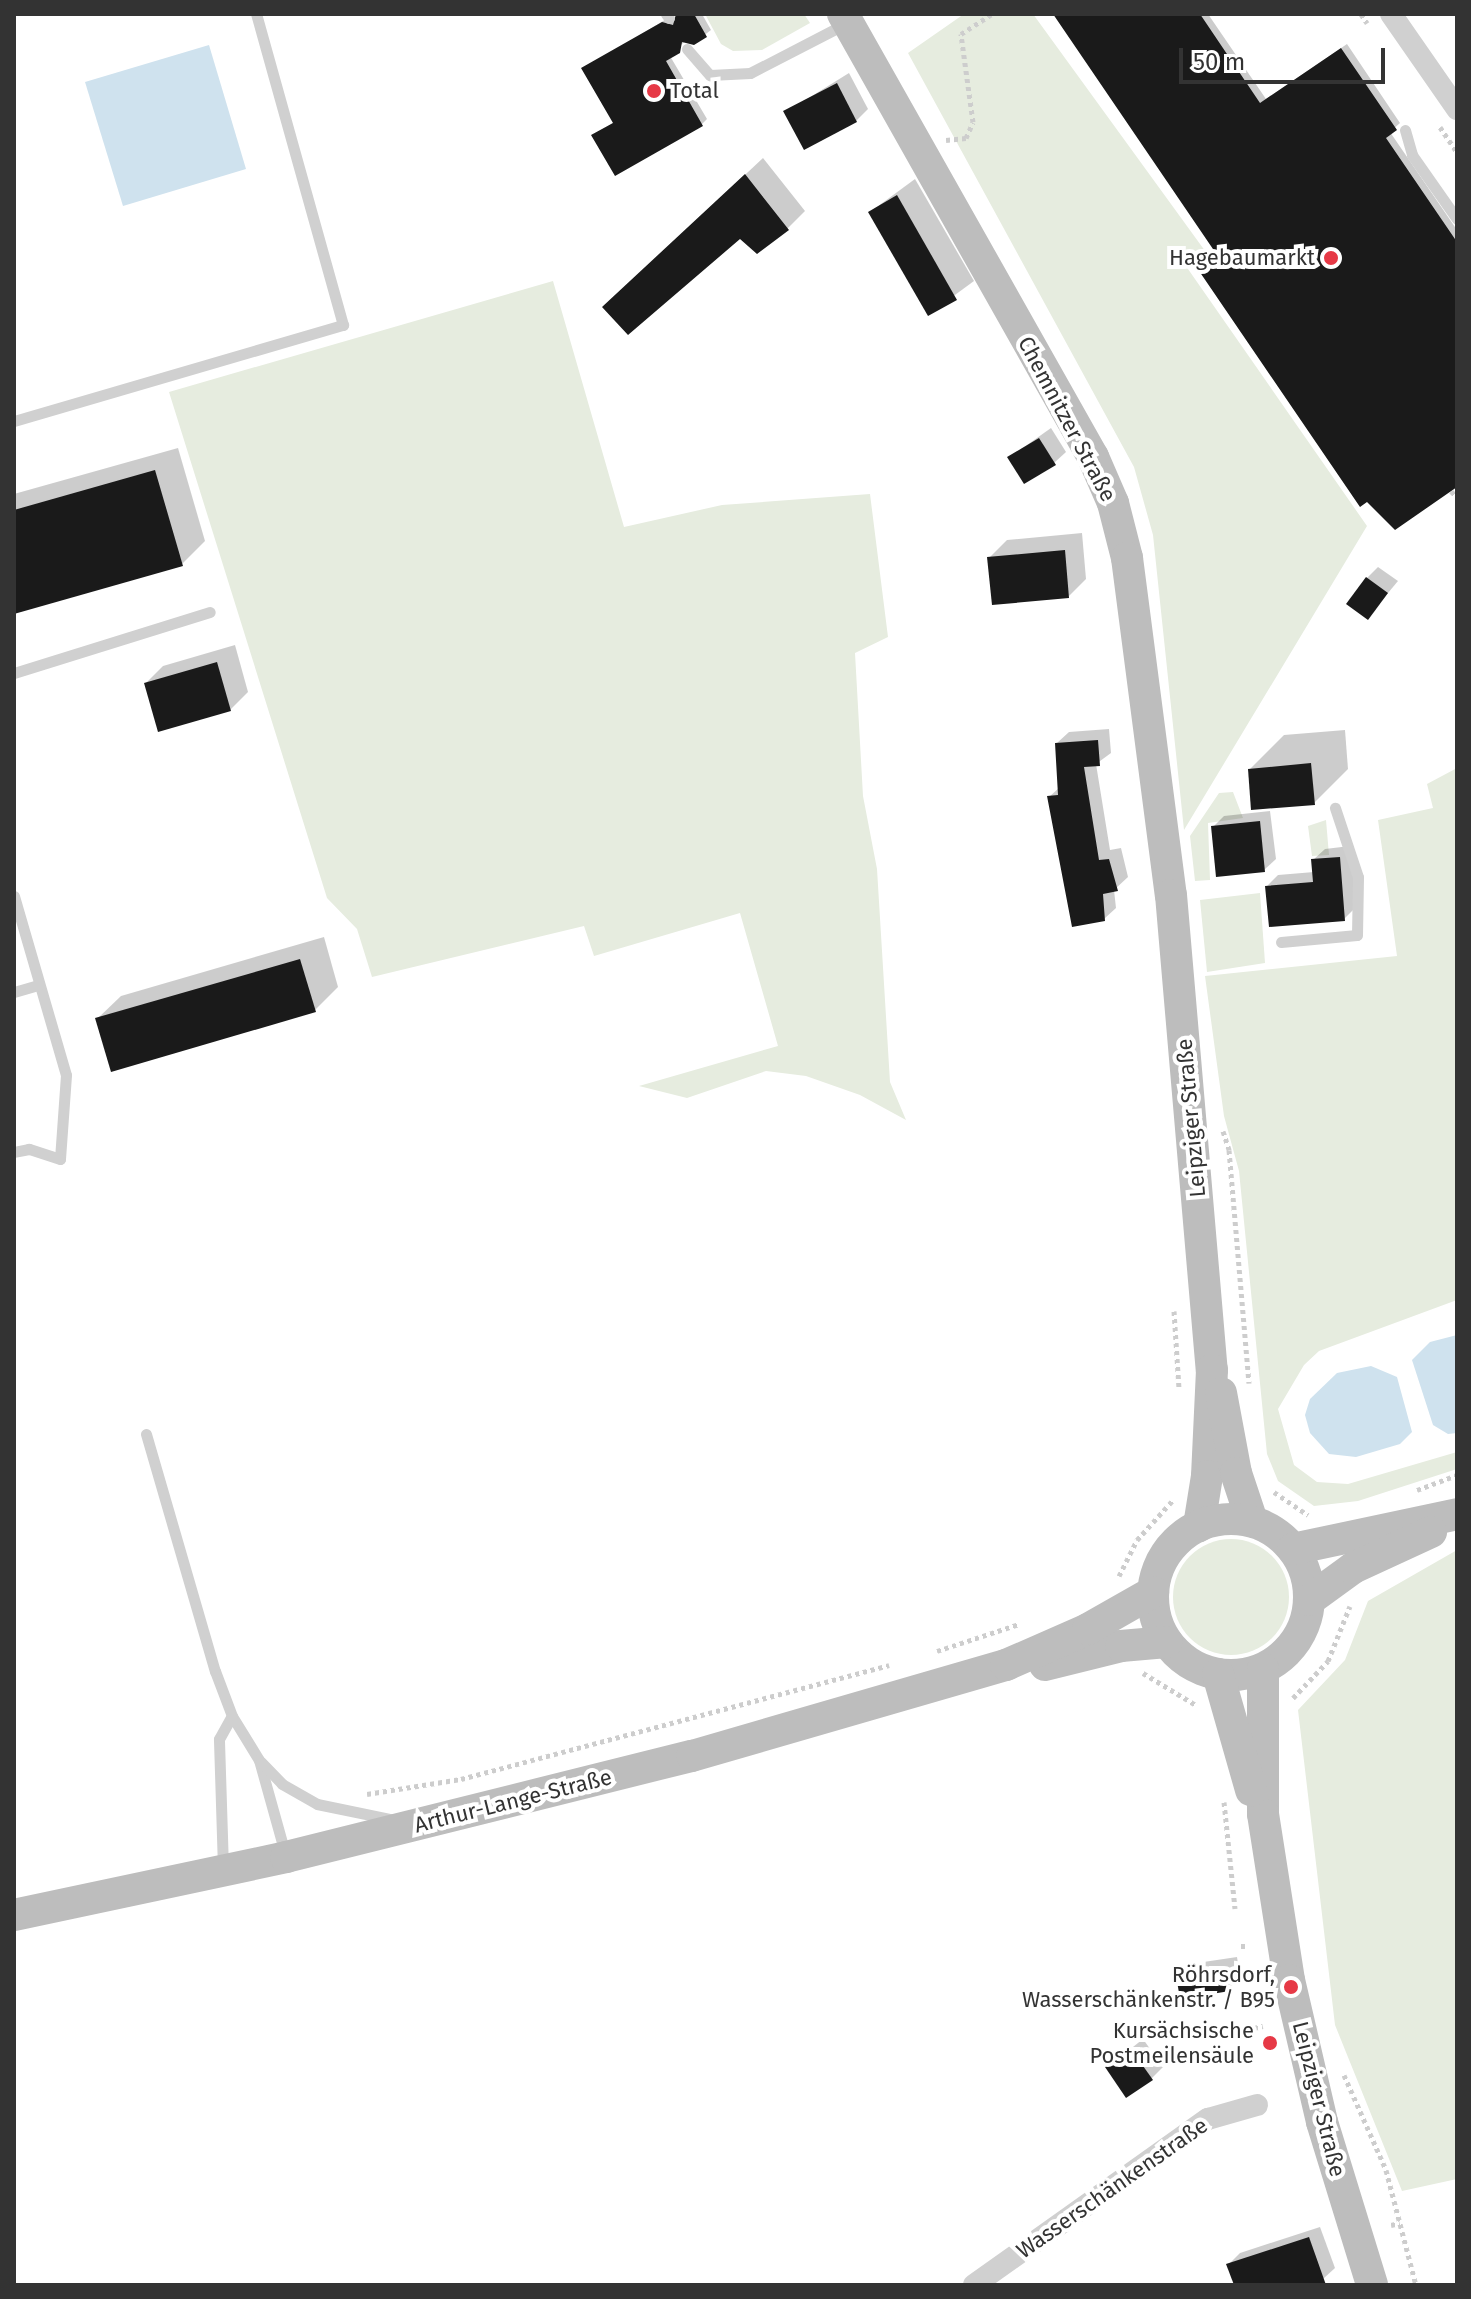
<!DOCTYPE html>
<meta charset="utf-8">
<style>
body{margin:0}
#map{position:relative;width:1471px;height:2299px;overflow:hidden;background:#fff;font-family:"Fira Sans",sans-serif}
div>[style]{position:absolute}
.green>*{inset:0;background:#e6ecdf}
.round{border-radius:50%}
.water>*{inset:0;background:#cfe2ee}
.shadow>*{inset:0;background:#0003}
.building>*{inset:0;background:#1a1a1a}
.path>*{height:5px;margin-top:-2.5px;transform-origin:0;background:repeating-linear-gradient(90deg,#cdcdcd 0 4px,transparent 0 8px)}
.lane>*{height:11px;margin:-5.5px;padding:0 5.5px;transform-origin:5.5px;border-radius:5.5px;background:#d0d0d0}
.street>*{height:22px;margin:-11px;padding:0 11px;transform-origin:11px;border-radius:11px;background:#d0d0d0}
.secondary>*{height:32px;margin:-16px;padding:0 16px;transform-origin:16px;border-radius:16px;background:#bdbdbd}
.secondary>.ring{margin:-16px;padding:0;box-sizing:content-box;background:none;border:32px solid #bdbdbd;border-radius:50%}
.dots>*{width:22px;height:22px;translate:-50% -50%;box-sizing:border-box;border:4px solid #fff;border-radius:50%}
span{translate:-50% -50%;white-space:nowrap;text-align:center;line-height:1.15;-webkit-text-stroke:8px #fff;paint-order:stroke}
.poi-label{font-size:22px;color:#333}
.left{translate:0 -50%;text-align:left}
.right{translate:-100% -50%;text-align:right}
.street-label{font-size:22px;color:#333}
.frame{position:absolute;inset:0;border:16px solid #333;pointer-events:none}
.scale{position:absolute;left:1179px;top:48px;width:206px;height:36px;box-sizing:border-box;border:4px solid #333;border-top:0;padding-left:10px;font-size:24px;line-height:28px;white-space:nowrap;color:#333;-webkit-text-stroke:6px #fff;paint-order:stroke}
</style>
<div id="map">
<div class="green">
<i style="clip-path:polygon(705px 14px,804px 14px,810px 23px,762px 50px,733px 51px,721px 44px)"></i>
<i style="clip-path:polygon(964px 14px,1033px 14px,1208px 255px,1188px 269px,1367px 526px,1184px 830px,1153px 535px,1134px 467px,908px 53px)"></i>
<i style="clip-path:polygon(553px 281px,624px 527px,722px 505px,870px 494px,888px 637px,855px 653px,863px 796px,877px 869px,890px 1082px,906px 1120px,860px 1095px,806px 1076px,766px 1071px,687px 1098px,639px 1086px,778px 1046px,740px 913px,594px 956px,584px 926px,372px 977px,357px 929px,327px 898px,169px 392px)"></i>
<i style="clip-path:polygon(1457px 768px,1457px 1300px,1319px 1351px,1304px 1365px,1278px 1409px,1294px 1465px,1317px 1482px,1348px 1484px,1457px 1452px,1457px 1469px,1358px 1501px,1314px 1506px,1278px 1481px,1267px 1454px,1239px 1171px,1224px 1116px,1205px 976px,1397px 956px,1378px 820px,1433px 808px,1427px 784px)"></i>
<i style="clip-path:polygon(1233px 792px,1243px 818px,1208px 823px,1210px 880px,1195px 881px,1190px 836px,1219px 793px)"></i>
<i style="clip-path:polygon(1326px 820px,1329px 855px,1312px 856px,1308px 826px)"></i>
<i style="clip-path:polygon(1260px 893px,1265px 963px,1207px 972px,1200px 900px)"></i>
<i class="round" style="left:1173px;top:1539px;width:116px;height:116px"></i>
<i style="clip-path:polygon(1457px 1550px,1457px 2179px,1402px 2191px,1335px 2025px,1298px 1710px,1345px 1660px,1368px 1601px)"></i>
</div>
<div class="water">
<i style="clip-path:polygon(209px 45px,246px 169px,123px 206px,85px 82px)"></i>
<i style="clip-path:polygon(1457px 1335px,1457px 1433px,1448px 1434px,1433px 1425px,1412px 1360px,1430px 1342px)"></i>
<i style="clip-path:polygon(1371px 1366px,1397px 1377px,1412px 1432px,1400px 1444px,1356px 1457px,1329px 1454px,1310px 1433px,1305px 1415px,1310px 1399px,1337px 1373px)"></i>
</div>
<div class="shadow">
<i style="clip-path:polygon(679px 14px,702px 14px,711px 30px,694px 43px,685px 41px,670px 56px,707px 119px,702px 124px,594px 136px,614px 122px,584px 69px,668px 18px,677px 20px)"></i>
<i style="clip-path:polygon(1067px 14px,1208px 14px,1266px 99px,1347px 44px,1400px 123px,1390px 132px,1457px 230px,1457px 485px,1203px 260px,1217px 251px)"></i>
<i style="clip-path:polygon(849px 73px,868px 109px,856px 121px,786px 112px)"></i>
<i style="clip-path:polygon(763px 158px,805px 211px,787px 229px,740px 237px,622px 290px)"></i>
<i style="clip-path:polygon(915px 179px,974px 281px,929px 314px,870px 212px)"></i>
<i style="clip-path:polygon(1051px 428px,1066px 452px,1054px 463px,1010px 457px)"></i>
<i style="clip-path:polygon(178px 448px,205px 541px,181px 565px,14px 612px,14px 494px)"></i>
<i style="clip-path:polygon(1082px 533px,1086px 579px,1068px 597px,989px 558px,1007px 540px)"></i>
<i style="clip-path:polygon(1378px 567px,1398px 581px,1368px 617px,1367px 578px)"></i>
<i style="clip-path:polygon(235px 645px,248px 692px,230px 710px,146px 683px,163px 666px)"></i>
<i style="clip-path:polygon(1109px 729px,1111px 753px,1096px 764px,1110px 850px,1121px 848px,1128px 877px,1114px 890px,1116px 908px,1104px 919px,1049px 797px,1060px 787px,1057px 743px,1069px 732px)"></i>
<i style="clip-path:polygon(1345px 730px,1348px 769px,1314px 803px,1250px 769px,1284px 735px)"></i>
<i style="clip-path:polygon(1270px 811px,1276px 859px,1264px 870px,1213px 827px,1224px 816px)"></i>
<i style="clip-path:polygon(1350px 846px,1356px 907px,1344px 919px,1267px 886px,1278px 875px,1314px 872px,1313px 860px,1325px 849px)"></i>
<i style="clip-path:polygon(324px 937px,338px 987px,315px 1010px,97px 1019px,121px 996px)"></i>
<i style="clip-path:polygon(1237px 1957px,1240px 1977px,1229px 1989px,1178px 1976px,1190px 1964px)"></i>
<i style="clip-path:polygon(1143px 2039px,1163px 2067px,1151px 2079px,1108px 2067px)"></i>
<i style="clip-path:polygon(1320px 2227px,1335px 2268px,1323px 2279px,1305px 2285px,1236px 2285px,1229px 2264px,1240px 2253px)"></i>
</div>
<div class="building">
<i style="clip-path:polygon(676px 14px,694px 14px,707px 37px,694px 45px,682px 42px,680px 53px,666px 61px,703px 126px,615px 176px,591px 135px,613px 123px,581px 68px,662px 22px,673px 25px)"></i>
<i style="clip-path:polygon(1053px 14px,1200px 14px,1260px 103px,1341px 48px,1397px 130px,1386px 138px,1457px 242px,1457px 487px,1395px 530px,1367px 502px,1360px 507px,1195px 265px,1215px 252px)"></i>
<i style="clip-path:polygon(837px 83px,857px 122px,804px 150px,783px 111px)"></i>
<i style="clip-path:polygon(745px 174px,789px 230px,757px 254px,740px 239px,628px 335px,602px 307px)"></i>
<i style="clip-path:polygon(897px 195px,957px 300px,928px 316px,868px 212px)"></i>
<i style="clip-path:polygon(1039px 438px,1056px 465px,1024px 484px,1007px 457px)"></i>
<i style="clip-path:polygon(155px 470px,183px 566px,14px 614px,14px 510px)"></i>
<i style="clip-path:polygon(1065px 550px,1069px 598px,992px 605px,987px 557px)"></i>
<i style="clip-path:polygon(1366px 577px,1388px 593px,1368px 620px,1346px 604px)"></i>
<i style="clip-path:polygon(217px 662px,231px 711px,158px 732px,144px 683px)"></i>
<i style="clip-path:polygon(1098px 740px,1100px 766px,1084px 767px,1099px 860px,1109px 859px,1118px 891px,1103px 894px,1105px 921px,1072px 927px,1047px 796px,1058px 795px,1055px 743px)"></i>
<i style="clip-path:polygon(1311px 763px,1315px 805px,1251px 810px,1248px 769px)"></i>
<i style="clip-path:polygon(1260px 821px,1265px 872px,1216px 877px,1211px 826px)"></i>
<i style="clip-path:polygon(1340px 857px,1345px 921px,1269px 927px,1265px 886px,1313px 882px,1311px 859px)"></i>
<i style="clip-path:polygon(300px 959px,316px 1012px,111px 1072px,95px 1018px)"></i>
<i style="clip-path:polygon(1226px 1968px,1230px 1991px,1180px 1999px,1176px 1975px)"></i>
<i style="clip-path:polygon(1131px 2049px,1153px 2080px,1126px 2098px,1105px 2067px)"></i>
<i style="clip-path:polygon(1309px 2237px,1326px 2285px,1234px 2285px,1226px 2264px)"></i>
</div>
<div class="path">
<i style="left:1361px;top:14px;width:11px;rotate:56deg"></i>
<i style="left:1440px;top:127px;width:30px;rotate:56deg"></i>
<i style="left:946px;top:140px;width:20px;rotate:-6deg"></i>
<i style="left:966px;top:138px;width:17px;rotate:-66deg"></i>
<i style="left:973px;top:122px;width:89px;rotate:-97.8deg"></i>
<i style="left:961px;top:34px;width:37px;rotate:-33deg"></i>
<i style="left:1451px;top:491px;width:8px;rotate:45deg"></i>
<i style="left:1223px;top:1131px;width:20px;rotate:72deg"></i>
<i style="left:1229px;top:1150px;width:234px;rotate:85.1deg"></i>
<i style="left:1174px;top:1311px;width:78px;rotate:86.3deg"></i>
<i style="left:1417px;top:1490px;width:43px;rotate:-20.6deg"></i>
<i style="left:1274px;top:1492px;width:41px;rotate:34.1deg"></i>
<i style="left:1119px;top:1576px;width:40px;rotate:-63.4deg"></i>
<i style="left:1137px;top:1540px;width:54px;rotate:-48deg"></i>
<i style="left:937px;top:1651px;width:86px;rotate:-18.2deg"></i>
<i style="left:1143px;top:1673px;width:62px;rotate:31.1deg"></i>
<i style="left:1293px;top:1698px;width:51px;rotate:-46.6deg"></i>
<i style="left:1328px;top:1661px;width:59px;rotate:-68.2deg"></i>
<i style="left:367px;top:1794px;width:95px;rotate:-9.1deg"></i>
<i style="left:461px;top:1779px;width:443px;rotate:-14.9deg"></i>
<i style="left:1224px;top:1802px;width:107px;rotate:84.1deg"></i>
<i style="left:1241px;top:1946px;width:8px"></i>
<i style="left:1254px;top:2028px;width:9px;rotate:-13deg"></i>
<i style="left:1344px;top:2075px;width:104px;rotate:66.1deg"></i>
<i style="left:1386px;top:2170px;width:119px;rotate:75.4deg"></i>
<i style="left:1391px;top:2225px;width:9px;rotate:-13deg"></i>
</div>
<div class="lane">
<i style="left:666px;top:14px;width:5px;rotate:53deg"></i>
<i style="left:687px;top:49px;width:35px;rotate:49deg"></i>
<i style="left:710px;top:75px;width:40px;rotate:-2.9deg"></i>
<i style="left:750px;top:73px;width:109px;rotate:-27.3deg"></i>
<i style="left:1405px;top:130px;width:26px;rotate:74deg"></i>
<i style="left:1412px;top:155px;width:78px;rotate:54.9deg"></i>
<i style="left:14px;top:421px;width:343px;rotate:-16.3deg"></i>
<i style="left:343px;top:325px;width:323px;rotate:-105.6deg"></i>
<i style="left:14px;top:673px;width:205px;rotate:-17.3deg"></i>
<i style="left:14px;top:896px;width:186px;rotate:73.8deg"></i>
<i style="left:66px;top:1075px;width:84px;rotate:94.1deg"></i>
<i style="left:60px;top:1159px;width:33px;rotate:-162deg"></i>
<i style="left:29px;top:1149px;width:15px;rotate:169deg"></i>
<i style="left:1281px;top:942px;width:76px;rotate:-5.3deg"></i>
<i style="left:1357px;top:935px;width:58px;rotate:-89deg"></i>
<i style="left:1358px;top:877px;width:73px;rotate:-108.4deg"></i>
<i style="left:14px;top:992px;width:26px;rotate:-16deg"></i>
<i style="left:146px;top:1434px;width:247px;rotate:73.8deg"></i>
<i style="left:215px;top:1671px;width:48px;rotate:69.3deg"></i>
<i style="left:232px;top:1716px;width:52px;rotate:58.5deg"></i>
<i style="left:259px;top:1760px;width:97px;rotate:74.4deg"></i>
<i style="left:261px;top:1762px;width:30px;rotate:46deg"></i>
<i style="left:282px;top:1784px;width:40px;rotate:29.7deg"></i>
<i style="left:317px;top:1804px;width:80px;rotate:11.6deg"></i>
<i style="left:223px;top:1868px;width:129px;rotate:-91.8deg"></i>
<i style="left:219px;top:1739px;width:26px;rotate:-61deg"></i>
</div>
<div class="street">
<i style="left:1391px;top:14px;width:116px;rotate:55.2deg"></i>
<i style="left:974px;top:2285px;width:287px;rotate:-35.4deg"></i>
<i style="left:1208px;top:2119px;width:51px;rotate:-15.9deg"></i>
</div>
<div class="secondary">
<i style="left:843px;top:14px;width:509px;rotate:60.56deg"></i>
<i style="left:1093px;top:457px;width:50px;rotate:66.5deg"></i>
<i style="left:1113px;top:503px;width:57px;rotate:75.7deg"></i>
<i style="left:1127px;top:558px;width:340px;rotate:82.6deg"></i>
<i style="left:1171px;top:895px;width:477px;rotate:85.1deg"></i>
<i style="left:1212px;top:1370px;width:106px;rotate:92.7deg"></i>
<i style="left:1207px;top:1476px;width:51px;rotate:99.1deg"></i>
<i style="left:1221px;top:1393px;width:81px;rotate:79.4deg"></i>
<i style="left:1236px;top:1473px;width:51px;rotate:71.6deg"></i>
<i class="ring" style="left:1153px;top:1519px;width:124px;height:124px"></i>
<i style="left:1293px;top:1549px;width:168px;rotate:-12deg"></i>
<i style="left:1309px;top:1600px;width:54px;rotate:-36deg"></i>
<i style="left:1353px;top:1568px;width:86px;rotate:-24.8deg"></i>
<i style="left:1045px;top:1665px;width:78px;rotate:-14deg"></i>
<i style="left:1121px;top:1646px;width:46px;rotate:-5deg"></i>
<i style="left:1263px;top:1669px;width:145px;rotate:90deg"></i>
<i style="left:1263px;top:1814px;width:168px;rotate:81.1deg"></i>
<i style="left:1289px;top:1980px;width:146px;rotate:76.9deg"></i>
<i style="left:1322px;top:2122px;width:170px;rotate:72.9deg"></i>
<i style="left:1218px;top:1674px;width:121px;rotate:74.1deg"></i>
<i style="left:14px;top:1915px;width:278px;rotate:-12deg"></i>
<i style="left:286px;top:1857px;width:418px;rotate:-14deg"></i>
<i style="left:692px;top:1756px;width:327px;rotate:-16.2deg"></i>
<i style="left:1006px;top:1665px;width:90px;rotate:-23.7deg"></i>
<i style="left:1088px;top:1629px;width:75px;rotate:-29.6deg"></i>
</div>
<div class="dots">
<i style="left:654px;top:91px;background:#e63946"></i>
<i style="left:1331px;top:258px;background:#e63946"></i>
<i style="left:1291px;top:1987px;background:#e63946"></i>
<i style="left:1270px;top:2043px;background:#e63946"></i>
</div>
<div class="poi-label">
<span class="left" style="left:670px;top:91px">Total</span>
<span class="right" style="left:1315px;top:258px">Hagebaumarkt</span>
<span class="right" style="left:1275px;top:1987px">Röhrsdorf,<br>Wasserschänkenstr. / B95</span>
<span class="right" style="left:1254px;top:2043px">Kursächsische<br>Postmeilensäule</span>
</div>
<div class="street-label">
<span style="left:1067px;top:419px;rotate:62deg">Chemnitzer Straße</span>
<span style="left:1191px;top:1118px;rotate:-95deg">Leipziger Straße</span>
<span style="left:513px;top:1801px;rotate:-14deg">Arthur-Lange-Straße</span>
<span style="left:1319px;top:2099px;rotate:76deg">Leipziger Straße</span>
<span style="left:1112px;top:2188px;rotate:-35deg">Wasserschänkenstraße</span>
</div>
<div class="frame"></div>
<div class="scale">50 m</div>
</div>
